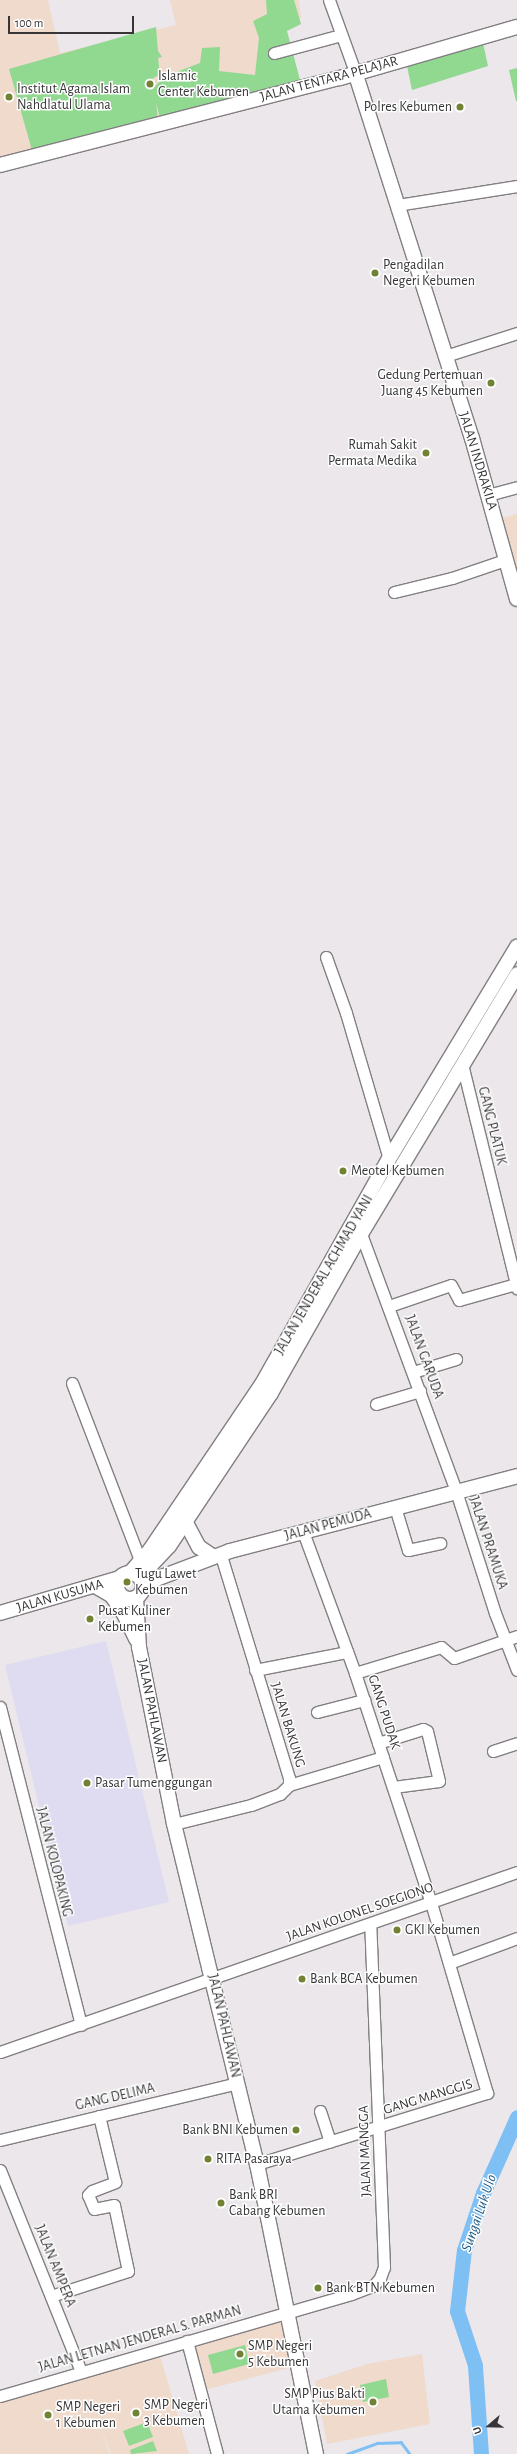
<!DOCTYPE html>
<style>
body{margin:0}
#map{position:relative;width:517px;height:2454px;overflow:hidden;background:#ebe7ea;font-family:"Alegreya Sans",sans-serif}
div>[style]{position:absolute}
.commercial>*{inset:0;background:#dfdbf1}
.education>*{inset:0;background:#efdacc}
.green>*{inset:0;background:#91d891}
.stream>*{height:2.5px;margin:-1.25px;padding:0 1.25px;transform-origin:1.25px;border-radius:1.25px;background:#7ec0f4}
.river>*{height:15px;margin:-7.5px;padding:0 7.5px;transform-origin:7.5px;border-radius:7.5px;background:#7ec0f4}
.roads{filter:drop-shadow(1px 0 #837f82) drop-shadow(-1px 0 #837f82) drop-shadow(0 1px #837f82) drop-shadow(0 -1px #837f82)}
.minor>*{height:11px;margin:-5.5px;padding:0 5.5px;transform-origin:5.5px;border-radius:5.5px;background:#fff}
.major>*{height:14px;margin:-7px;padding:0 7px;transform-origin:7px;border-radius:7px;background:#fff}
.major>.ring{margin:-7px;padding:0;box-sizing:content-box;background:none;border:14px solid #fff;border-radius:50%}
.dots>*{width:11px;height:11px;translate:-50% -50%;box-sizing:border-box;border:2px solid #fff;border-radius:50%}
span{translate:-50% -50%;white-space:nowrap;text-align:center;line-height:1.15;-webkit-text-stroke:3px #fff;paint-order:stroke}
.poi-label{font-size:14px;color:#373537}
.left{translate:0 -50%;text-align:left}
.right{translate:-100% -50%;text-align:right}
.street-label{font-size:14px;color:#373537}
.water-label{font-size:15px;color:#1f5c87;font-style:italic}
.north{position:absolute;left:469px;top:2406px;width:40px;height:40px;-webkit-text-stroke:3px #fff;paint-order:stroke;rotate:250deg;font-size:11px;font-weight:700;line-height:16px;text-align:center;color:#373537}
.north::after{content:'';display:block;margin:auto;width:14px;height:18px;background:#373537;clip-path:polygon(50% 0,100% 100%,50% 72%,0 100%)}
.scale{position:absolute;left:8px;top:16px;width:126px;height:18px;box-sizing:border-box;border:2px solid #373537;border-top:0;padding-left:5px;font-size:12px;line-height:14px;white-space:nowrap;color:#373537;-webkit-text-stroke:3px #fff;paint-order:stroke}
</style>
<div id="map">
<div class="commercial">
<i style="clip-path:polygon(106px 1641px,169px 1902px,68px 1926px,5px 1665px)"></i>
</div>
<div class="education">
<i style="clip-path:polygon(0 0,48px 0,60px 53px,176px 25px,170px 0,299px 0,301px 18px,287px 25px,284px 98px,0 168px)"></i>
<i style="clip-path:polygon(517px 514px,517px 571px,510px 573px,495px 520px)"></i>
<i style="clip-path:polygon(281px 2315px,292px 2367px,201px 2391px,187px 2341px)"></i>
<i style="clip-path:polygon(158px 2349px,189px 2454px,111px 2454px,96px 2413px,110px 2454px,0 2454px,0 2396px)"></i>
<i style="clip-path:polygon(422px 2354px,430px 2424px,327px 2444px,315px 2381px,367px 2364px)"></i>
</div>
<div class="green">
<i style="clip-path:polygon(266px 0,294px 0,301px 24px,287px 31px,303px 91px,163px 129px,156px 103px,159px 128px,35px 161px,9px 69px,156px 27px,158px 51px,162px 57px,158px 58px,160px 75px,153px 78px,154px 87px,166px 76px,200px 63px,202px 48px,220px 47px,219px 71px,255px 75px,259px 38px,253px 21px,267px 14px)"></i>
<i style="clip-path:polygon(483px 43px,488px 66px,412px 90px,407px 66px)"></i>
<i style="clip-path:polygon(517px 68px,517px 101px,516px 101px,509px 70px)"></i>
<i style="clip-path:polygon(245px 2345px,249px 2364px,213px 2374px,208px 2355px)"></i>
<i style="clip-path:polygon(386px 2379px,389px 2397px,363px 2402px,360px 2385px)"></i>
<i style="clip-path:polygon(147px 2422px,153px 2437px,129px 2446px,123px 2431px)"></i>
<i style="clip-path:polygon(153px 2441px,157px 2451px,131px 2454px,130px 2450px)"></i>
</div>
<div class="stream">
<i style="left:347px;top:2454px;width:32px;rotate:-20deg"></i>
<i style="left:377px;top:2443px;width:24px;rotate:-2deg"></i>
<i style="left:401px;top:2442px;width:15px;rotate:53deg"></i>
</div>
<div class="river">
<i style="left:481px;top:2454px;width:89px;rotate:-93.9deg"></i>
<i style="left:475px;top:2365px;width:57px;rotate:-108.4deg"></i>
<i style="left:457px;top:2311px;width:61px;rotate:-83.5deg"></i>
<i style="left:464px;top:2250px;width:60px;rotate:-71.6deg"></i>
<i style="left:483px;top:2193px;width:83px;rotate:-65.9deg"></i>
</div>
<div class="roads">
<div class="minor">
<i style="left:329px;top:0;width:77px;rotate:70.1deg"></i>
<i style="left:274px;top:53px;width:69px;rotate:-15deg"></i>
<i style="left:397px;top:205px;width:121px;rotate:-9deg"></i>
<i style="left:445px;top:356px;width:76px;rotate:-17.7deg"></i>
<i style="left:488px;top:495px;width:30px;rotate:-15deg"></i>
<i style="left:394px;top:592px;width:60px;rotate:-13.6deg"></i>
<i style="left:452px;top:578px;width:56px;rotate:-18.8deg"></i>
<i style="left:326px;top:957px;width:59px;rotate:70.3deg"></i>
<i style="left:346px;top:1013px;width:152px;rotate:73.6deg"></i>
<i style="left:462px;top:1064px;width:231px;rotate:76.2deg"></i>
<i style="left:361px;top:1234px;width:274px;rotate:69.7deg"></i>
<i style="left:456px;top:1491px;width:128px;rotate:72.3deg"></i>
<i style="left:495px;top:1613px;width:61px;rotate:68.9deg"></i>
<i style="left:389px;top:1306px;width:65px;rotate:-18.7deg"></i>
<i style="left:451px;top:1285px;width:17px;rotate:62deg"></i>
<i style="left:459px;top:1300px;width:59px;rotate:-15.7deg"></i>
<i style="left:413px;top:1372px;width:45px;rotate:-16.8deg"></i>
<i style="left:72px;top:1383px;width:190px;rotate:69deg"></i>
<i style="left:376px;top:1404px;width:46px;rotate:-16.5deg"></i>
<i style="left:395px;top:1507px;width:45px;rotate:73.2deg"></i>
<i style="left:408px;top:1550px;width:33px;rotate:-12deg"></i>
<i style="left:255px;top:1670px;width:94px;rotate:-11.1deg"></i>
<i style="left:355px;top:1673px;width:90px;rotate:-16.8deg"></i>
<i style="left:441px;top:1647px;width:17px;rotate:40deg"></i>
<i style="left:454px;top:1658px;width:67px;rotate:-19.2deg"></i>
<i style="left:0;top:1707px;width:328px;rotate:75.7deg"></i>
<i style="left:317px;top:1712px;width:49px;rotate:-14.3deg"></i>
<i style="left:378px;top:1743px;width:47px;rotate:-17.3deg"></i>
<i style="left:423px;top:1729px;width:4px;rotate:27deg"></i>
<i style="left:427px;top:1731px;width:51px;rotate:76.5deg"></i>
<i style="left:439px;top:1781px;width:46px;rotate:172.6deg"></i>
<i style="left:493px;top:1751px;width:25px;rotate:-18deg"></i>
<i style="left:289px;top:1785px;width:98px;rotate:-16.6deg"></i>
<i style="left:174px;top:1824px;width:79px;rotate:-13.9deg"></i>
<i style="left:251px;top:1805px;width:31px;rotate:-21deg"></i>
<i style="left:280px;top:1794px;width:13px;rotate:-45deg"></i>
<i style="left:289px;top:1785px;width:7px;rotate:-90deg"></i>
<i style="left:289px;top:1778px;width:232px;rotate:-107deg"></i>
<i style="left:449px;top:1963px;width:72px;rotate:-20.2deg"></i>
<i style="left:0;top:2052px;width:547px;rotate:-19.2deg"></i>
<i style="left:320px;top:2111px;width:32px;rotate:72deg"></i>
<i style="left:0;top:2140px;width:244px;rotate:-13.5deg"></i>
<i style="left:257px;top:2164px;width:241px;rotate:-17.2deg"></i>
<i style="left:487px;top:2093px;width:198px;rotate:-106.4deg"></i>
<i style="left:431px;top:1903px;width:242px;rotate:-108.3deg"></i>
<i style="left:355px;top:1673px;width:150px;rotate:-110.2deg"></i>
<i style="left:0;top:2170px;width:218px;rotate:68.1deg"></i>
<i style="left:51px;top:2296px;width:81px;rotate:-18deg"></i>
<i style="left:128px;top:2271px;width:67px;rotate:-102deg"></i>
<i style="left:114px;top:2205px;width:20px;rotate:169deg"></i>
<i style="left:94px;top:2209px;width:15px;rotate:-113deg"></i>
<i style="left:88px;top:2195px;width:6px;rotate:-45deg"></i>
<i style="left:92px;top:2191px;width:25px;rotate:-21deg"></i>
<i style="left:115px;top:2182px;width:68px;rotate:-103.6deg"></i>
<i style="left:187px;top:2341px;width:117px;rotate:75.1deg"></i>
<i style="left:0;top:2396px;width:366px;rotate:-16.2deg"></i>
<i style="left:351px;top:2294px;width:25px;rotate:-21deg"></i>
<i style="left:374px;top:2285px;width:9px;rotate:-49deg"></i>
<i style="left:380px;top:2278px;width:12px;rotate:-70deg"></i>
<i style="left:384px;top:2267px;width:343px;rotate:-92.3deg"></i>
</div>
<div class="major">
<i style="left:355px;top:72px;width:384px;rotate:72.3deg"></i>
<i style="left:472px;top:438px;width:167px;rotate:74.4deg"></i>
<i style="left:0;top:165px;width:351px;rotate:-14.4deg"></i>
<i style="left:340px;top:78px;width:184px;rotate:-16.1deg"></i>
<i style="left:185px;top:1521px;width:30px;rotate:62deg"></i>
<i style="left:199px;top:1547px;width:14px;rotate:34deg"></i>
<i style="left:130px;top:1573px;width:30px;rotate:-49deg"></i>
<i style="left:150px;top:1550px;width:200px;rotate:-56deg"></i>
<i style="left:262px;top:1384px;width:258px;rotate:-60.6deg"></i>
<i style="left:389px;top:1159px;width:248px;rotate:-58.9deg"></i>
<i class="ring" style="left:117px;top:1573px;width:12px;height:12px"></i>
<i style="left:140px;top:1577px;width:42px;rotate:-46.9deg"></i>
<i style="left:169px;top:1546px;width:184px;rotate:-56.3deg"></i>
<i style="left:271px;top:1393px;width:183px;rotate:-60.5deg"></i>
<i style="left:361px;top:1234px;width:303px;rotate:-59deg"></i>
<i style="left:143px;top:1584px;width:93px;rotate:-20.8deg"></i>
<i style="left:230px;top:1551px;width:297px;rotate:-14.6deg"></i>
<i style="left:95px;top:1586px;width:20px;rotate:30deg"></i>
<i style="left:112px;top:1596px;width:22px;rotate:56deg"></i>
<i style="left:124px;top:1614px;width:28px;rotate:64deg"></i>
<i style="left:136px;top:1598px;width:49px;rotate:86.5deg"></i>
<i style="left:139px;top:1647px;width:180px;rotate:78.8deg"></i>
<i style="left:174px;top:1824px;width:350px;rotate:76.3deg"></i>
<i style="left:257px;top:2164px;width:296px;rotate:78.5deg"></i>
<i style="left:0;top:1613px;width:125px;rotate:-16.3deg"></i>
</div>
</div>
<div class="dots">
<i style="left:150px;top:84px;background:#718333"></i>
<i style="left:9px;top:97px;background:#718333"></i>
<i style="left:460px;top:107px;background:#718333"></i>
<i style="left:375px;top:273px;background:#718333"></i>
<i style="left:491px;top:383px;background:#718333"></i>
<i style="left:426px;top:453px;background:#718333"></i>
<i style="left:343px;top:1171px;background:#718333"></i>
<i style="left:127px;top:1582px;background:#718333"></i>
<i style="left:90px;top:1619px;background:#718333"></i>
<i style="left:87px;top:1783px;background:#718333"></i>
<i style="left:397px;top:1930px;background:#718333"></i>
<i style="left:302px;top:1979px;background:#718333"></i>
<i style="left:296px;top:2130px;background:#718333"></i>
<i style="left:208px;top:2159px;background:#718333"></i>
<i style="left:221px;top:2203px;background:#718333"></i>
<i style="left:318px;top:2288px;background:#718333"></i>
<i style="left:240px;top:2354px;background:#718333"></i>
<i style="left:373px;top:2402px;background:#718333"></i>
<i style="left:136px;top:2413px;background:#718333"></i>
<i style="left:48px;top:2415px;background:#718333"></i>
</div>
<div class="poi-label">
<span class="left" style="left:158px;top:84px">Islamic<br>Center Kebumen</span>
<span class="left" style="left:17px;top:97px">Institut Agama Islam<br>Nahdlatul Ulama</span>
<span class="right" style="left:452px;top:107px">Polres Kebumen</span>
<span class="left" style="left:383px;top:273px">Pengadilan<br>Negeri Kebumen</span>
<span class="right" style="left:483px;top:383px">Gedung Pertemuan<br>Juang 45 Kebumen</span>
<span class="right" style="left:417px;top:453px">Rumah Sakit<br>Permata Medika</span>
<span class="left" style="left:351px;top:1171px">Meotel Kebumen</span>
<span class="left" style="left:135px;top:1582px">Tugu Lawet<br>Kebumen</span>
<span class="left" style="left:98px;top:1619px">Pusat Kuliner<br>Kebumen</span>
<span class="left" style="left:95px;top:1783px">Pasar Tumenggungan</span>
<span class="left" style="left:405px;top:1930px">GKI Kebumen</span>
<span class="left" style="left:310px;top:1979px">Bank BCA Kebumen</span>
<span class="right" style="left:288px;top:2130px">Bank BNI Kebumen</span>
<span class="left" style="left:216px;top:2159px">RITA Pasaraya</span>
<span class="left" style="left:229px;top:2203px">Bank BRI<br>Cabang Kebumen</span>
<span class="left" style="left:326px;top:2288px">Bank BTN Kebumen</span>
<span class="left" style="left:248px;top:2354px">SMP Negeri<br>5 Kebumen</span>
<span class="right" style="left:365px;top:2402px">SMP Pius Bakti<br>Utama Kebumen</span>
<span class="left" style="left:144px;top:2413px">SMP Negeri<br>3 Kebumen</span>
<span class="left" style="left:56px;top:2415px">SMP Negeri<br>1 Kebumen</span>
</div>
<div class="street-label">
<span style="left:329px;top:79px;rotate:-15deg">JALAN TENTARA PELAJAR</span>
<span style="left:478px;top:461px;rotate:73deg">JALAN INDRAKILA</span>
<span style="left:492px;top:1126px;rotate:76deg">GANG PLATUK</span>
<span style="left:324px;top:1275px;rotate:-60deg">JALAN JENDERAL ACHMAD YANI</span>
<span style="left:424px;top:1357px;rotate:70deg">JALAN GARUDA</span>
<span style="left:328px;top:1525px;rotate:-15deg">JALAN PEMUDA</span>
<span style="left:488px;top:1543px;rotate:72deg">JALAN PRAMUKA</span>
<span style="left:60px;top:1596px;rotate:-16deg">JALAN KUSUMA</span>
<span style="left:152px;top:1711px;rotate:79deg">JALAN PAHLAWAN</span>
<span style="left:384px;top:1712px;rotate:72deg">GANG PUDAK</span>
<span style="left:288px;top:1725px;rotate:73deg">JALAN BAKUNG</span>
<span style="left:54px;top:1862px;rotate:76deg">JALAN KOLOPAKING</span>
<span style="left:360px;top:1912px;rotate:-19deg">JALAN KOLONEL SOEGIONO</span>
<span style="left:224px;top:2026px;rotate:77deg">JALAN PAHLAWAN</span>
<span style="left:115px;top:2097px;rotate:-13deg">GANG DELIMA</span>
<span style="left:428px;top:2097px;rotate:-17deg">GANG MANGGIS</span>
<span style="left:365px;top:2151px;rotate:-92deg">JALAN MANGGA</span>
<span style="left:55px;top:2266px;rotate:68deg">JALAN AMPERA</span>
<span style="left:140px;top:2339px;rotate:-16deg">JALAN LETNAN JENDERAL S. PARMAN</span>
</div>
<div class="water-label">
<span style="left:479px;top:2213px;rotate:-71deg">Sungai Luk Ulo</span>
</div>
<div class="north">U</div>
<div class="scale">100 m</div>
</div>
